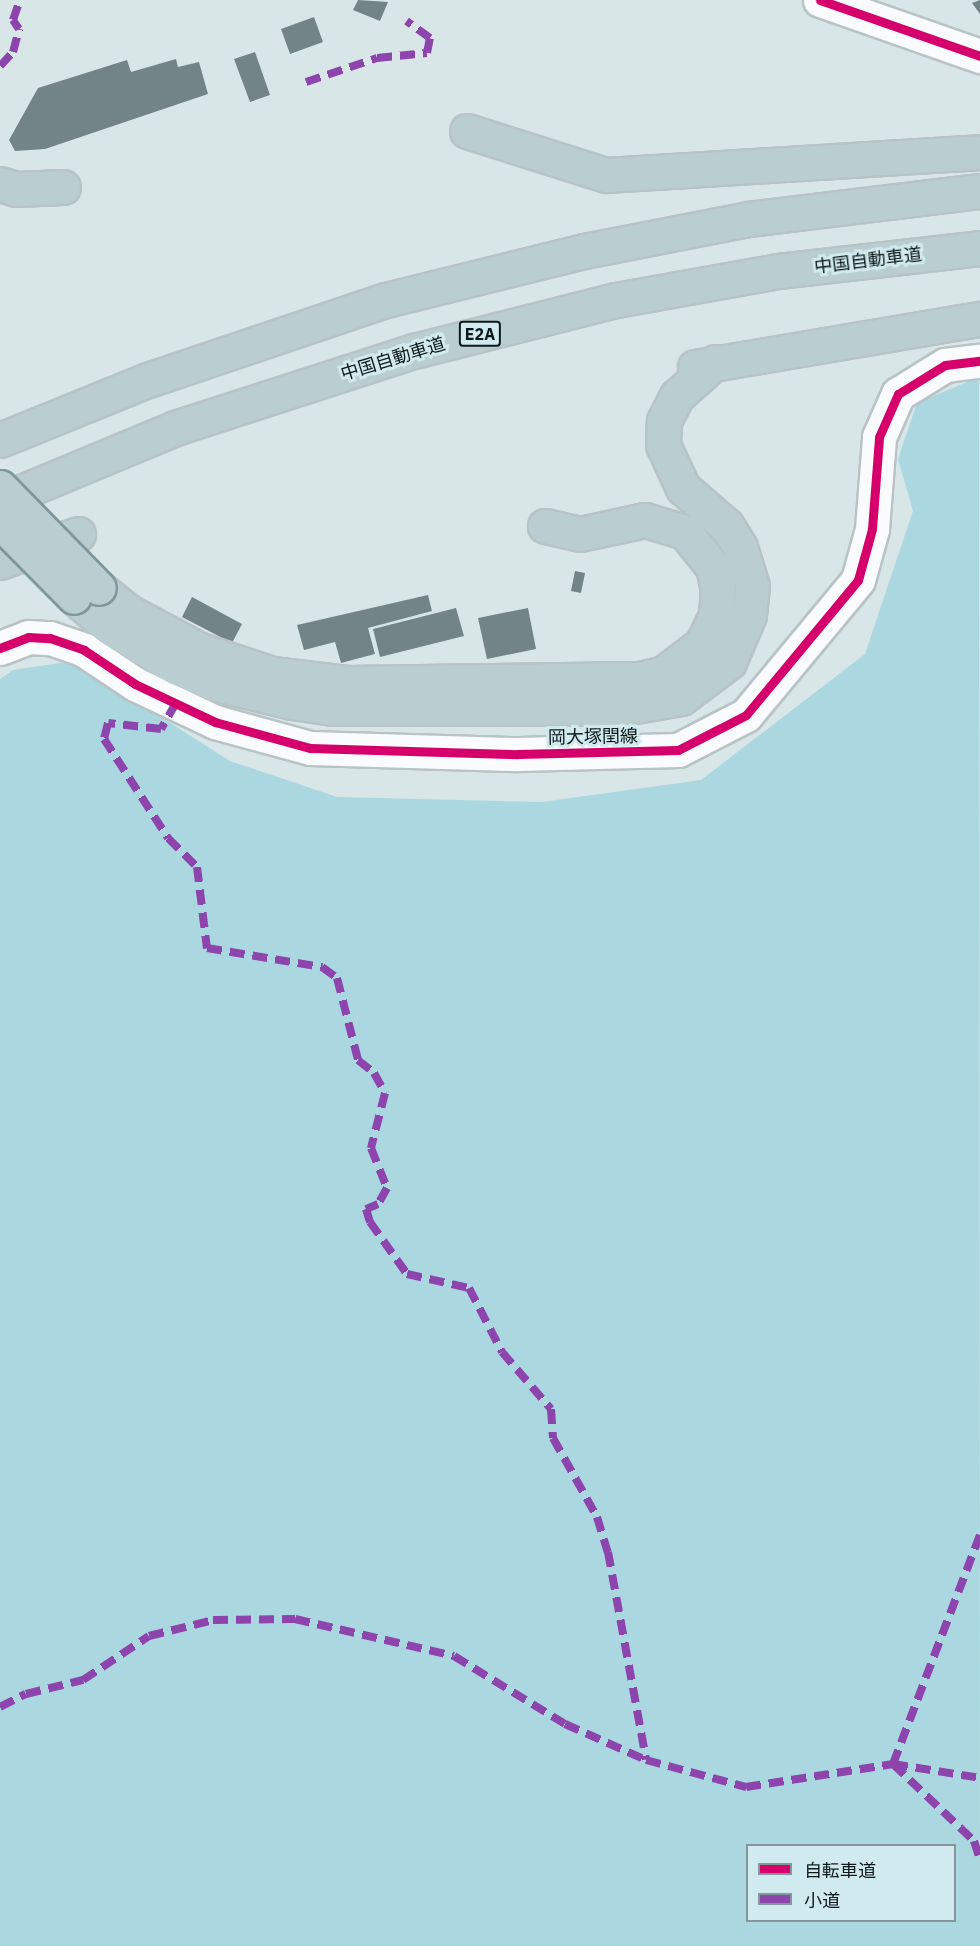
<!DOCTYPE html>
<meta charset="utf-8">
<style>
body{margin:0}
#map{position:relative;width:980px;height:1946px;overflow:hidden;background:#d8e6e8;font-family:"IBM Plex Sans","Noto Sans JP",sans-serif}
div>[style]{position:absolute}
.green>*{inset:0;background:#abd7e0}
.building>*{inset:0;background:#738487}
.roads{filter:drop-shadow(2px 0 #b8c3c5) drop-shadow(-2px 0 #b8c3c5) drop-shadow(0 2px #b8c3c5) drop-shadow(0 -2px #b8c3c5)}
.street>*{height:33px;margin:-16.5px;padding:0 16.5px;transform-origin:16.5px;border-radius:16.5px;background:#f9fbfc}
.highway>*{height:33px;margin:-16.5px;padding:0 16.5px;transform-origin:16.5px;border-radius:16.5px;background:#baced1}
.bridges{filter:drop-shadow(2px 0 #7e979b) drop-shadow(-2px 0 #7e979b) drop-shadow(0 2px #7e979b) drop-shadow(0 -2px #7e979b)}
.highway-bridge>*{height:33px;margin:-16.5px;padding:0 16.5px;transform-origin:16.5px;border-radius:16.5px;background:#baced1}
.quiet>*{height:8px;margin-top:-4px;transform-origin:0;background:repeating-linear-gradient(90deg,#8e44ad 0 15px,transparent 0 23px)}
.cycleway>*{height:9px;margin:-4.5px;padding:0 4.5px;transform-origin:4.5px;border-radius:4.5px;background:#d6006c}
span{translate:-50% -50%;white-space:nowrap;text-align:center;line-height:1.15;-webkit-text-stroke:6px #d1eaef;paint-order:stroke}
.shield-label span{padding:2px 4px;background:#d1eaef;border:2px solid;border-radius:4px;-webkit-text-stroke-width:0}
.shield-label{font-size:16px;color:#0f181a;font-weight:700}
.street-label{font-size:18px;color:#0f181a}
.legend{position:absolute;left:746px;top:1844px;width:210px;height:78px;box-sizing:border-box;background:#d1eaef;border:2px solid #83969a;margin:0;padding:8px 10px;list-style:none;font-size:18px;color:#0f181a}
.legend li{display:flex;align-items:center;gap:12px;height:30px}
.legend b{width:30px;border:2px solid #83969a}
</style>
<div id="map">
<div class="green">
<i style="clip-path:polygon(evenodd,979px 377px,980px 1946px,0 1946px,0 679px,13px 670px,73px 661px,230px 761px,337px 797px,542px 802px,701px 780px,865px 654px,913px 511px,898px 459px,917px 403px,979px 377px,748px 1846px,954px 1846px,954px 1920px,748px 1920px,748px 1846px)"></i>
</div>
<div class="building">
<i style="clip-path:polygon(358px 0,388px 2px,380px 21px,353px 10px)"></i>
<i style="clip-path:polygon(980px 0,980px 14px,972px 3px)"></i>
<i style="clip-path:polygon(314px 17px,323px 42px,290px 54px,281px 29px)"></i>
<i style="clip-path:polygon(255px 52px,270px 95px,250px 102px,234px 59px)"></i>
<i style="clip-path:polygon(176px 59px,178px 67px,199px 62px,208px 94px,45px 149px,15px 151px,9px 140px,38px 88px,127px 60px,131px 72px)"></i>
<i style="clip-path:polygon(575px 571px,585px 573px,581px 593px,571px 591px)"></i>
<i style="clip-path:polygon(428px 595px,432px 611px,368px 628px,375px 654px,341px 663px,335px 642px,304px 650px,297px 625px)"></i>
<i style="clip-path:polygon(192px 597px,242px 624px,232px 643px,182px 617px)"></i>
<i style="clip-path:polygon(456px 608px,464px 636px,380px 657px,373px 629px)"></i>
<i style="clip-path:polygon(528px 608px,536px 649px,487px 659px,478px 618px)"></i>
</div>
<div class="roads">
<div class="street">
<i style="left:820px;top:0;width:170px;rotate:19.3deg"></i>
<i style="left:0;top:648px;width:30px;rotate:-21deg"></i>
<i style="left:28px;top:637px;width:22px;rotate:3deg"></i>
<i style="left:50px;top:638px;width:36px;rotate:19deg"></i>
<i style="left:84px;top:650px;width:61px;rotate:33.7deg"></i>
<i style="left:135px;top:684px;width:89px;rotate:25.4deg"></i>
<i style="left:215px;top:722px;width:98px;rotate:15.3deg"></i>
<i style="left:310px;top:748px;width:208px;rotate:1.7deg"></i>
<i style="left:518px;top:754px;width:160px;rotate:-1.4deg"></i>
<i style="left:678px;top:750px;width:76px;rotate:-27.2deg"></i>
<i style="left:746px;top:715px;width:175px;rotate:-50.3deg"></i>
<i style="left:858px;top:580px;width:53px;rotate:-74.6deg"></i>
<i style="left:872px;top:529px;width:92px;rotate:-85.6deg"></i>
<i style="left:879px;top:437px;width:47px;rotate:-66.2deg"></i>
<i style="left:898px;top:394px;width:55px;rotate:-31.7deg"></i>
<i style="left:945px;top:365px;width:35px;rotate:-7deg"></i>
</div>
<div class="highway">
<i style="left:467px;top:131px;width:146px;rotate:17.6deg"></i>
<i style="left:606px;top:175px;width:375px;rotate:-3.5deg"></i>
<i style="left:0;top:184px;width:17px;rotate:17deg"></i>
<i style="left:16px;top:189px;width:47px;rotate:-2.4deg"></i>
<i style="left:695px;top:367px;width:289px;rotate:-9.6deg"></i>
<i style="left:0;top:440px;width:160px;rotate:-22.1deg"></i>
<i style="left:148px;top:380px;width:251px;rotate:-18.6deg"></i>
<i style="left:386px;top:300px;width:204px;rotate:-13.9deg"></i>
<i style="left:584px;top:251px;width:167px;rotate:-11deg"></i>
<i style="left:748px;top:219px;width:234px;rotate:-6.9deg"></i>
<i style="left:0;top:501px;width:190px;rotate:-22.6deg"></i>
<i style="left:175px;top:428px;width:251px;rotate:-17.9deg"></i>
<i style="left:414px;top:351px;width:208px;rotate:-14.2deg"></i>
<i style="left:616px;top:300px;width:165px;rotate:-10.1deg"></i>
<i style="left:778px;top:271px;width:203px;rotate:-6.5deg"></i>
<i style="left:0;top:562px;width:83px;rotate:-19.7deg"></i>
<i style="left:99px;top:588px;width:38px;rotate:39deg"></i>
<i style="left:129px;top:612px;width:81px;rotate:28.2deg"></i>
<i style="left:200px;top:650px;width:76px;rotate:18.4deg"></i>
<i style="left:272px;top:674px;width:77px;rotate:6.8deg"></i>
<i style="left:348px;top:683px;width:291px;rotate:-0.8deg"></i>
<i style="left:639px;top:679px;width:26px;rotate:-13deg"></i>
<i style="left:664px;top:673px;width:48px;rotate:-37.3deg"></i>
<i style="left:702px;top:644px;width:32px;rotate:-64deg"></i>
<i style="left:716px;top:615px;width:26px;rotate:-86deg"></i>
<i style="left:718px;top:589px;width:23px;rotate:-103deg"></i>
<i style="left:713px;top:567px;width:45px;rotate:-128.7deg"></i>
<i style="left:685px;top:532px;width:42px;rotate:-163.3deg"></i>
<i style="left:645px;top:520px;width:66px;rotate:167.8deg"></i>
<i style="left:580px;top:534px;width:36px;rotate:-167deg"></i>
<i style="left:74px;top:597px;width:48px;rotate:40.7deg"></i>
<i style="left:110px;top:628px;width:76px;rotate:31deg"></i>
<i style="left:175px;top:667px;width:41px;rotate:22.8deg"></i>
<i style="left:213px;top:683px;width:81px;rotate:13.5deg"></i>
<i style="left:292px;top:702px;width:41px;rotate:8.3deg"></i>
<i style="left:333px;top:708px;width:291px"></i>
<i style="left:624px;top:708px;width:58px;rotate:-10deg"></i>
<i style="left:681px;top:698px;width:60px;rotate:-36.9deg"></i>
<i style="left:729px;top:662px;width:51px;rotate:-66.9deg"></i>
<i style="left:749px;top:615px;width:29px;rotate:-84deg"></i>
<i style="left:752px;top:586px;width:41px;rotate:-107.1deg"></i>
<i style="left:740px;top:547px;width:25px;rotate:-122deg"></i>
<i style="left:727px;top:526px;width:58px;rotate:-139.2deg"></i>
<i style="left:683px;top:488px;width:47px;rotate:-114.9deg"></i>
<i style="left:663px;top:445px;width:24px;rotate:-88deg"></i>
<i style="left:664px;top:421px;width:28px;rotate:-63deg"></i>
<i style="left:677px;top:396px;width:51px;rotate:-41.8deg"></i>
</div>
</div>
<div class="bridges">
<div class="highway-bridge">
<i style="left:0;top:487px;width:141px;rotate:45.6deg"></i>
<i style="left:0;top:522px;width:105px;rotate:45.4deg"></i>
</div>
</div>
<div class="quiet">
<i style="left:0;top:66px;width:19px;rotate:-47deg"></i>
<i style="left:13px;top:52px;width:24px;rotate:-75deg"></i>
<i style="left:19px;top:29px;width:11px;rotate:-124deg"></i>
<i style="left:13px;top:20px;width:21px;rotate:-71deg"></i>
<i style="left:306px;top:82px;width:75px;rotate:-18.7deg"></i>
<i style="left:377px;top:58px;width:50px;rotate:-5.7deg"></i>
<i style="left:427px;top:53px;width:15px;rotate:-79deg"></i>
<i style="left:430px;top:38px;width:29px;rotate:-144deg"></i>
<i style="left:176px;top:703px;width:30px;rotate:120deg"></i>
<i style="left:161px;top:729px;width:53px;rotate:-173.5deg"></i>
<i style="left:108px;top:723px;width:16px;rotate:104deg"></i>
<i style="left:104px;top:739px;width:118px;rotate:57.1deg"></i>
<i style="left:168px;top:838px;width:41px;rotate:45deg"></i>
<i style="left:197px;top:867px;width:82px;rotate:83deg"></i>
<i style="left:207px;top:948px;width:117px;rotate:9.4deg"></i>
<i style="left:322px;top:967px;width:19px;rotate:36deg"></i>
<i style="left:337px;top:978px;width:85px;rotate:75.6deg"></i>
<i style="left:358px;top:1060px;width:21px;rotate:39deg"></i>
<i style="left:374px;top:1073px;width:23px;rotate:61deg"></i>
<i style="left:385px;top:1093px;width:57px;rotate:104.3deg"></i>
<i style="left:371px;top:1148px;width:43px;rotate:68.2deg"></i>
<i style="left:387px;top:1188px;width:18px;rotate:119deg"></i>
<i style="left:378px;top:1204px;width:13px;rotate:157deg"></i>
<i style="left:366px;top:1209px;width:14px;rotate:73deg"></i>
<i style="left:370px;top:1222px;width:64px;rotate:54.6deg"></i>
<i style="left:407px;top:1274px;width:64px;rotate:12.7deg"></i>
<i style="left:469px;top:1288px;width:72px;rotate:62.7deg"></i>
<i style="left:502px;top:1352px;width:75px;rotate:49.3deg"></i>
<i style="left:551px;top:1409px;width:29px;rotate:86deg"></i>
<i style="left:553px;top:1438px;width:90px;rotate:60.9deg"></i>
<i style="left:597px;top:1517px;width:37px;rotate:73deg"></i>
<i style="left:608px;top:1552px;width:211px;rotate:79.6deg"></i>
<i style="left:980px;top:1535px;width:245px;rotate:110.8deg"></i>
<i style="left:893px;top:1764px;width:112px;rotate:43.5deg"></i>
<i style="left:974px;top:1841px;width:20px;rotate:72deg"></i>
<i style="left:0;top:1707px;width:29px;rotate:-27deg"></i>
<i style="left:26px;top:1694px;width:59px;rotate:-13.8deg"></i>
<i style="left:83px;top:1680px;width:79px;rotate:-33.7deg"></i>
<i style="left:149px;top:1636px;width:66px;rotate:-14deg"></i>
<i style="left:213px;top:1620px;width:82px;rotate:-0.7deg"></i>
<i style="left:295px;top:1619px;width:163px;rotate:13.1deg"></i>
<i style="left:454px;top:1656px;width:130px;rotate:31.5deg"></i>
<i style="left:565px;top:1724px;width:89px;rotate:24deg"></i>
<i style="left:646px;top:1760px;width:104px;rotate:15.1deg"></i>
<i style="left:746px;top:1787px;width:149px;rotate:-8.9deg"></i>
<i style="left:893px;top:1764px;width:88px;rotate:9.1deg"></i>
</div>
<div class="cycleway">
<i style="left:820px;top:0;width:170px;rotate:19.3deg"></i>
<i style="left:0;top:648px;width:30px;rotate:-21deg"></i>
<i style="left:28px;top:637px;width:22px;rotate:3deg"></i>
<i style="left:50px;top:638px;width:36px;rotate:19deg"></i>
<i style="left:84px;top:650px;width:61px;rotate:33.7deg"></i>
<i style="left:135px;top:684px;width:89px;rotate:25.4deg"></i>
<i style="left:215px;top:722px;width:98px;rotate:15.3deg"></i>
<i style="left:310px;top:748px;width:208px;rotate:1.7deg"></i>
<i style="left:518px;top:754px;width:160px;rotate:-1.4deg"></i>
<i style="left:678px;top:750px;width:76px;rotate:-27.2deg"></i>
<i style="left:746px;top:715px;width:175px;rotate:-50.3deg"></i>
<i style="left:858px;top:580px;width:53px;rotate:-74.6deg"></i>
<i style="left:872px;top:529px;width:92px;rotate:-85.6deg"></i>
<i style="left:879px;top:437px;width:47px;rotate:-66.2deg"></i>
<i style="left:898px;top:394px;width:55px;rotate:-31.7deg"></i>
<i style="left:945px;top:365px;width:35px;rotate:-7deg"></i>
</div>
<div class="shield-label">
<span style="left:480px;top:334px">E2A</span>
</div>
<div class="street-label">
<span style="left:868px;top:261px;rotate:-7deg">中国自動車道</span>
<span style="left:393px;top:359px;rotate:-17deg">中国自動車道</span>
<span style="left:593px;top:737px;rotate:-1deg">岡大塚閏線</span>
</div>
<ul class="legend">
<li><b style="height:8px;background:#d6006c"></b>自転車道</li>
<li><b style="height:8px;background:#8e44ad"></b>小道</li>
</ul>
</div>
